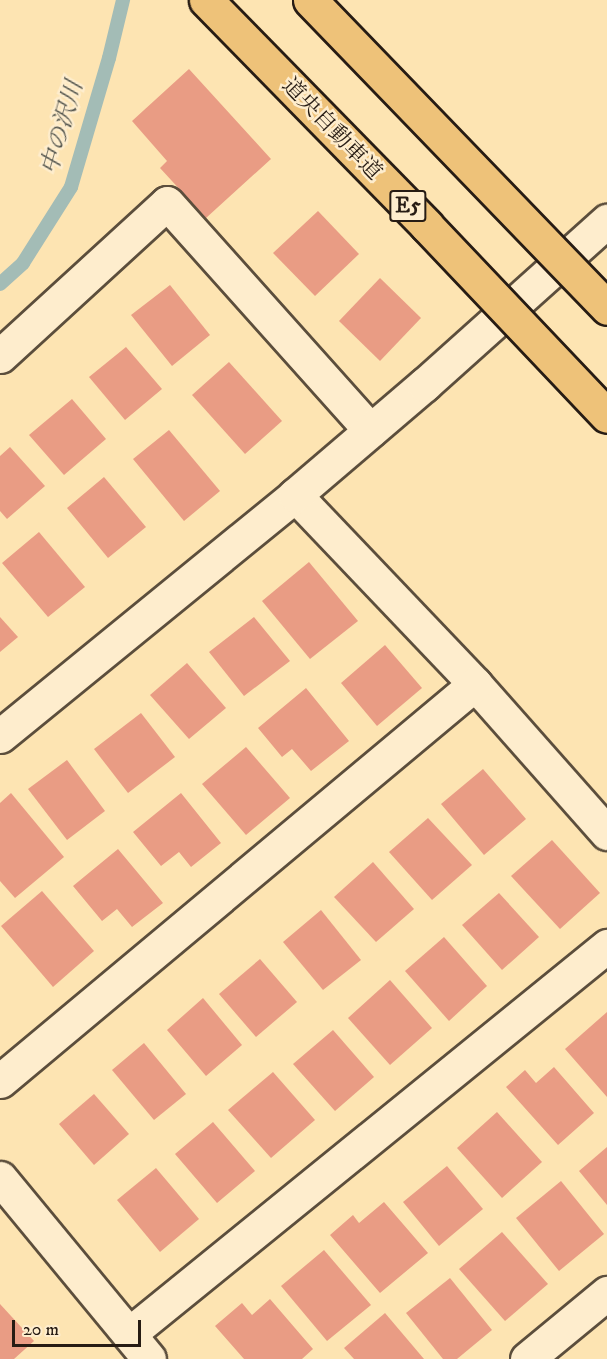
<!DOCTYPE html>
<meta charset="utf-8">
<style>
body{margin:0}
#map{position:relative;width:607px;height:1359px;overflow:hidden;background:#fde4b2;font-family:"IM FELL DW Pica","Noto Serif JP",serif}
div>[style]{position:absolute}
.stream>*{height:14px;margin:-7px;padding:0 7px;transform-origin:7px;border-radius:7px;background:#a3bcb6}
.building>*{inset:0;background:#e99c84}
.roads{filter:drop-shadow(2px 0 #5c4e3c) drop-shadow(-2px 0 #5c4e3c) drop-shadow(0 2px #5c4e3c) drop-shadow(0 -2px #5c4e3c)}
.minor>*{height:33px;margin:-16.5px;padding:0 16.5px;transform-origin:16.5px;border-radius:16.5px;background:#feedcd}
.tertiary>*{height:33px;margin:-16.5px;padding:0 16.5px;transform-origin:16.5px;border-radius:16.5px;background:#feedcd}
.bridges{filter:drop-shadow(2px 0 #271c14) drop-shadow(-2px 0 #271c14) drop-shadow(0 2px #271c14) drop-shadow(0 -2px #271c14)}
.motorway-bridge>*{height:33px;margin:-16.5px;padding:0 16.5px;transform-origin:16.5px;border-radius:16.5px;background:#eec279}
span{translate:-50% -50%;white-space:nowrap;text-align:center;line-height:1.15;-webkit-text-stroke:5px #feedcd;paint-order:stroke}
.shield-label span{padding:2px 4px;background:#feedcd;border:2px solid;border-radius:4px;-webkit-text-stroke-width:0}
.shield-label{font-size:21px;color:#271c14;font-weight:700}
.street-label{font-size:22px;color:#271c14}
.water-label{font-size:24px;color:#52544d;font-style:italic}
.scale{position:absolute;left:12px;top:1320px;width:129px;height:27px;box-sizing:border-box;border:3px solid #271c14;border-top:0;padding-left:8px;font-size:18px;line-height:21px;white-space:nowrap;color:#271c14;-webkit-text-stroke:4px #feedcd;paint-order:stroke}
</style>
<div id="map">
<div class="stream">
<i style="left:0;top:284px;width:31px;rotate:-42deg"></i>
<i style="left:23px;top:263px;width:90px;rotate:-57.7deg"></i>
<i style="left:71px;top:187px;width:134px;rotate:-73.6deg"></i>
<i style="left:109px;top:58px;width:60px;rotate:-76.4deg"></i>
</div>
<div class="building">
<i style="clip-path:polygon(189px 69px,271px 159px,206px 218px,160px 168px,167px 161px,132px 121px)"></i>
<i style="clip-path:polygon(318px 211px,359px 254px,315px 296px,273px 253px)"></i>
<i style="clip-path:polygon(380px 278px,421px 318px,380px 361px,339px 321px)"></i>
<i style="clip-path:polygon(170px 285px,210px 335px,172px 366px,131px 315px)"></i>
<i style="clip-path:polygon(126px 347px,162px 389px,125px 420px,89px 377px)"></i>
<i style="clip-path:polygon(229px 362px,282px 421px,245px 454px,192px 395px)"></i>
<i style="clip-path:polygon(72px 399px,106px 439px,64px 475px,29px 435px)"></i>
<i style="clip-path:polygon(169px 430px,220px 491px,184px 521px,133px 459px)"></i>
<i style="clip-path:polygon(10px 447px,45px 486px,7px 519px,0 511px,0 456px)"></i>
<i style="clip-path:polygon(104px 477px,146px 527px,108px 558px,67px 508px)"></i>
<i style="clip-path:polygon(39px 532px,85px 587px,48px 617px,2px 563px)"></i>
<i style="clip-path:polygon(309px 562px,358px 621px,310px 659px,262px 601px)"></i>
<i style="clip-path:polygon(0 617px,18px 637px,0 652px)"></i>
<i style="clip-path:polygon(254px 617px,290px 661px,244px 696px,209px 652px)"></i>
<i style="clip-path:polygon(385px 645px,422px 688px,377px 726px,341px 683px)"></i>
<i style="clip-path:polygon(187px 663px,226px 708px,189px 739px,150px 695px)"></i>
<i style="clip-path:polygon(306px 688px,349px 741px,311px 771px,292px 749px,282px 757px,258px 728px)"></i>
<i style="clip-path:polygon(141px 713px,175px 757px,128px 793px,94px 749px)"></i>
<i style="clip-path:polygon(246px 747px,290px 798px,246px 835px,202px 784px)"></i>
<i style="clip-path:polygon(67px 760px,105px 811px,67px 840px,28px 789px)"></i>
<i style="clip-path:polygon(483px 769px,526px 819px,484px 855px,441px 804px)"></i>
<i style="clip-path:polygon(11px 793px,64px 857px,15px 898px,0 881px,0 803px)"></i>
<i style="clip-path:polygon(181px 793px,221px 843px,191px 867px,179px 852px,161px 866px,133px 832px)"></i>
<i style="clip-path:polygon(428px 818px,472px 865px,432px 900px,389px 852px)"></i>
<i style="clip-path:polygon(552px 840px,600px 893px,560px 929px,511px 876px)"></i>
<i style="clip-path:polygon(118px 849px,163px 903px,132px 927px,117px 909px,102px 921px,73px 886px)"></i>
<i style="clip-path:polygon(373px 862px,414px 909px,376px 942px,334px 897px)"></i>
<i style="clip-path:polygon(42px 891px,94px 951px,53px 987px,1px 926px)"></i>
<i style="clip-path:polygon(499px 893px,539px 937px,502px 970px,462px 925px)"></i>
<i style="clip-path:polygon(321px 910px,361px 960px,323px 990px,283px 942px)"></i>
<i style="clip-path:polygon(444px 937px,487px 986px,449px 1021px,405px 971px)"></i>
<i style="clip-path:polygon(260px 959px,297px 1002px,256px 1037px,219px 994px)"></i>
<i style="clip-path:polygon(390px 980px,432px 1028px,390px 1065px,348px 1018px)"></i>
<i style="clip-path:polygon(203px 998px,242px 1045px,206px 1076px,167px 1030px)"></i>
<i style="clip-path:polygon(607px 1012px,607px 1097px,565px 1049px)"></i>
<i style="clip-path:polygon(333px 1030px,374px 1077px,335px 1111px,293px 1064px)"></i>
<i style="clip-path:polygon(144px 1043px,186px 1094px,154px 1120px,112px 1070px)"></i>
<i style="clip-path:polygon(554px 1067px,594px 1113px,558px 1145px,506px 1087px,525px 1070px,536px 1083px)"></i>
<i style="clip-path:polygon(273px 1072px,315px 1120px,271px 1158px,228px 1110px)"></i>
<i style="clip-path:polygon(94px 1094px,129px 1134px,94px 1165px,59px 1124px)"></i>
<i style="clip-path:polygon(497px 1112px,542px 1162px,502px 1198px,457px 1148px)"></i>
<i style="clip-path:polygon(213px 1122px,255px 1171px,217px 1203px,175px 1154px)"></i>
<i style="clip-path:polygon(607px 1147px,607px 1205px,579px 1171px)"></i>
<i style="clip-path:polygon(447px 1166px,483px 1209px,439px 1246px,403px 1202px)"></i>
<i style="clip-path:polygon(156px 1168px,199px 1219px,160px 1252px,117px 1200px)"></i>
<i style="clip-path:polygon(561px 1181px,604px 1234px,559px 1271px,516px 1218px)"></i>
<i style="clip-path:polygon(384px 1202px,428px 1253px,380px 1293px,330px 1235px,353px 1215px,359px 1223px)"></i>
<i style="clip-path:polygon(502px 1232px,548px 1284px,505px 1321px,459px 1269px)"></i>
<i style="clip-path:polygon(324px 1250px,371px 1305px,327px 1341px,281px 1286px)"></i>
<i style="clip-path:polygon(450px 1278px,492px 1330px,457px 1359px,443px 1359px,406px 1313px)"></i>
<i style="clip-path:polygon(270px 1299px,313px 1349px,302px 1359px,244px 1359px,215px 1326px,242px 1303px,252px 1315px)"></i>
<i style="clip-path:polygon(0 1304px,34px 1341px,14px 1359px,0 1359px)"></i>
<i style="clip-path:polygon(385px 1313px,424px 1359px,354px 1359px,344px 1348px)"></i>
</div>
<div class="roads">
<div class="minor">
<i style="left:0;top:356px;width:226px;rotate:-42.5deg"></i>
<i style="left:167px;top:203px;width:305px;rotate:48.2deg"></i>
<i style="left:295px;top:495px;width:261px;rotate:46.4deg"></i>
<i style="left:475px;top:684px;width:199px;rotate:48.5deg"></i>
<i style="left:0;top:1081px;width:619px;rotate:-39.89deg"></i>
<i style="left:0;top:1178px;width:234px;rotate:50.5deg"></i>
<i style="left:129px;top:1334px;width:616px;rotate:-39.07deg"></i>
<i style="left:527px;top:1359px;width:104px;rotate:-39.5deg"></i>
</div>
<div class="tertiary">
<i style="left:0;top:736px;width:381px;rotate:-39.2deg"></i>
<i style="left:295px;top:495px;width:170px;rotate:-40.5deg"></i>
<i style="left:424px;top:385px;width:246px;rotate:-41.9deg"></i>
</div>
</div>
<div class="bridges">
<div class="motorway-bridge">
<i style="left:206px;top:0;width:315px;rotate:45.6deg"></i>
<i style="left:426px;top:225px;width:263px;rotate:46.5deg"></i>
<i style="left:310px;top:0;width:428px;rotate:46deg"></i>
</div>
</div>
<div class="shield-label">
<span style="left:408px;top:206px">E5</span>
</div>
<div class="street-label">
<span style="left:332px;top:129px;rotate:46deg">道央自動車道</span>
</div>
<div class="water-label">
<span style="left:63px;top:128px;rotate:-74deg">中の沢川</span>
</div>
<div class="scale">20 m</div>
</div>
